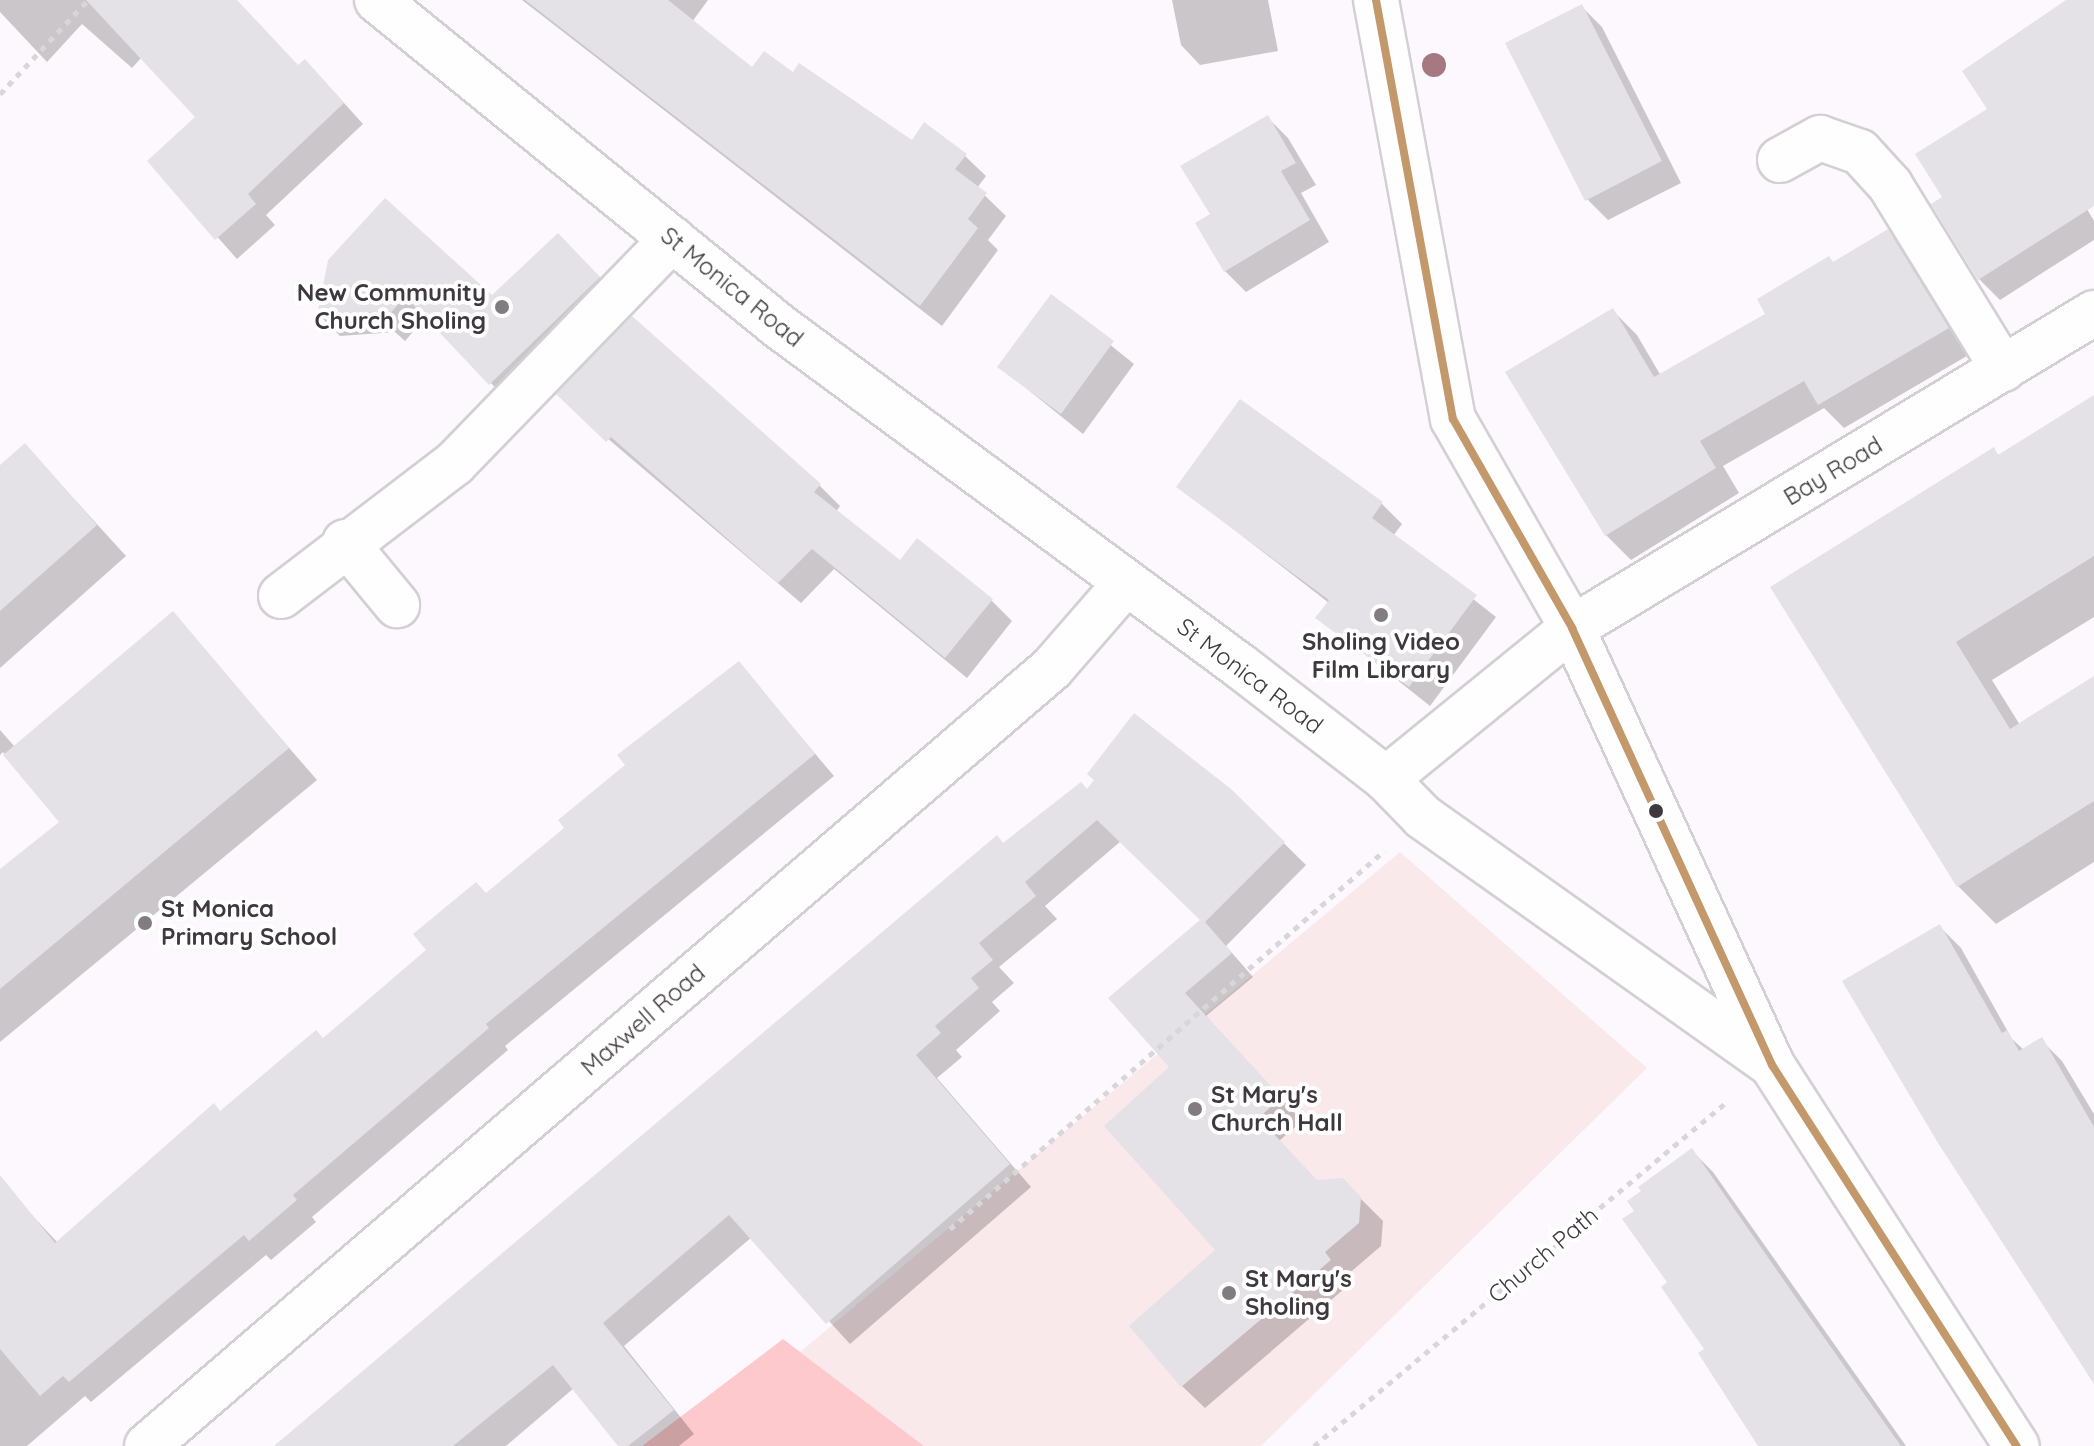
<!DOCTYPE html>
<style>
body{margin:0}
#map{position:relative;width:2094px;height:1446px;overflow:hidden;background:#fdf8fd;font-family:Quicksand,sans-serif}
div>[style]{position:absolute}
.green>*{inset:0;background:#fae9eb}
.forest>*{inset:0;background:#fec9cc}
.shadow>*{inset:0;background:#0003}
.building>*{inset:0;background:#e4e1e7}
.path>*{height:5px;margin-top:-2.5px;transform-origin:0;background:repeating-linear-gradient(90deg,#d9d6d9 0 6px,transparent 0 12px)}
.roads{filter:drop-shadow(2px 0 #d4cfd4) drop-shadow(-2px 0 #d4cfd4) drop-shadow(0 2px #d4cfd4) drop-shadow(0 -2px #d4cfd4)}
.minor>*{height:44px;margin:-22px;padding:0 22px;transform-origin:22px;border-radius:22px;background:#fffeff}
.bus-1>*{height:8px;margin:-4px;padding:0 4px;transform-origin:4px;border-radius:4px;background:#c3986a}
.trees>*{width:24px;height:24px;margin:-12px;border-radius:50%;background:#a67881}
.dots>*{width:22px;height:22px;translate:-50% -50%;box-sizing:border-box;border:4px solid #fff;border-radius:50%}
span{translate:-50% -50%;white-space:nowrap;text-align:center;line-height:1.15;-webkit-text-stroke:8px #fff;paint-order:stroke}
.street-label{font-size:24px;color:#3f393f}
.poi-label{font-size:24px;color:#3f393f;font-weight:700}
.right{translate:-100% -50%;text-align:right}
.left{translate:0 -50%;text-align:left}
</style>
<div id="map">
<div class="green">
<i style="clip-path:polygon(1400px 852px,1647px 1068px,1261px 1446px,924px 1446px,800px 1352px)"></i>
</div>
<div class="forest">
<i style="clip-path:polygon(783px 1339px,924px 1446px,642px 1446px)"></i>
</div>
<div class="shadow">
<i style="clip-path:polygon(0 0,232px 0,298px 67px,325px 82px,363px 124px,266px 215px,275px 225px,237px 259px,150px 161px,197px 117px,142px 57px,132px 68px,82px 24px,47px 62px,0 12px)"></i>
<i style="clip-path:polygon(522px 0,708px 0,692px 22px,753px 70px,793px 74px,912px 142px,965px 156px,986px 176px,977px 188px,1006px 216px,988px 240px,998px 250px,942px 326px)"></i>
<i style="clip-path:polygon(1172px 0,1268px 0,1278px 51px,1200px 65px,1181px 45px)"></i>
<i style="clip-path:polygon(2074px 0,2094px 0,2094px 205px,2087px 209px,2094px 221px,2094px 240px,2000px 300px,1979px 279px,1945px 197px,1989px 110px)"></i>
<i style="clip-path:polygon(1581px 6px,1602px 27px,1681px 183px,1608px 220px,1587px 199px)"></i>
<i style="clip-path:polygon(1267px 117px,1288px 138px,1316px 185px,1301px 193px,1329px 242px,1246px 292px,1225px 271px,1212px 215px)"></i>
<i style="clip-path:polygon(1888px 232px,1912px 256px,1972px 353px,1844px 428px,1824px 408px,1723px 466px,1739px 493px,1631px 560px,1606px 535px,1612px 310px,1637px 335px,1661px 376px,1768px 314px)"></i>
<i style="clip-path:polygon(579px 256px,620px 299px,511px 404px,427px 316px,405px 341px,395px 332px,340px 336px,319px 315px,330px 261px,492px 298px)"></i>
<i style="clip-path:polygon(1051px 297px,1134px 364px,1083px 434px,1000px 367px)"></i>
<i style="clip-path:polygon(2094px 398px,2094px 617px,1992px 680px,2020px 725px,2094px 678px,2094px 862px,1996px 924px,1958px 886px,1773px 587px,1993px 450px,2000px 456px)"></i>
<i style="clip-path:polygon(1241px 402px,1382px 504px,1402px 524px,1393px 536px,1496px 617px,1430px 706px,1318px 617px,1329px 603px,1179px 487px)"></i>
<i style="clip-path:polygon(580px 415px,819px 485px,840px 506px,836px 512px,900px 563px,991px 600px,1012px 621px,967px 678px,834px 569px,801px 603px)"></i>
<i style="clip-path:polygon(25px 445px,126px 556px,0 668px,0 468px)"></i>
<i style="clip-path:polygon(173px 614px,317px 780px,0 1042px,0 872px,62px 822px,3px 752px,0 755px,0 730px,15px 747px)"></i>
<i style="clip-path:polygon(739px 664px,834px 776px,505px 1046px,508px 1050px,312px 1217px,316px 1222px,271px 1260px,266px 1255px,91px 1402px,85px 1396px,27px 1446px,0 1446px,0 1181px,58px 1243px,221px 1113px,323px 1040px,567px 828px)"></i>
<i style="clip-path:polygon(1230px 790px,1306px 865px,1226px 946px,1253px 977px,1206px 1016px,1302px 1121px,1279px 1141px,1317px 1182px,1342px 1180px,1383px 1221px,1381px 1246px,1346px 1276px,1351px 1283px,1205px 1408px,1182px 1386px,1218px 1251px,1171px 1067px,1111px 998px,1202px 920px,1121px 841px,1045px 906px,1057px 919px,999px 967px,1014px 983px,992px 1002px,1000px 1011px,956px 1050px,962px 1057px,937px 1078px,1031px 1187px,850px 1344px,752px 1237px,624px 1346px,694px 1434px,679px 1446px,621px 1446px,574px 1388px,506px 1446px,277px 1446px,1003px 844px,1087px 792px)"></i>
<i style="clip-path:polygon(1940px 927px,1961px 948px,2012px 1039px,2024px 1050px,2041px 1040px,2062px 1061px,2094px 1114px,2094px 1383px)"></i>
<i style="clip-path:polygon(1692px 1151px,1713px 1172px,1906px 1446px,1762px 1446px,1670px 1283px,1637px 1211px)"></i>
</div>
<div class="building">
<i style="clip-path:polygon(86px 0,237px 0,298px 65px,305px 59px,344px 103px,248px 194px,256px 204px,215px 240px,147px 161px,195px 117px)"></i>
<i style="clip-path:polygon(525px 0,668px 0,752px 67px,764px 51px,793px 72px,799px 63px,912px 140px,924px 122px,967px 154px,955px 169px,987px 193px,968px 219px,978px 228px,920px 306px)"></i>
<i style="clip-path:polygon(2066px 0,2094px 0,2094px 206px,1978px 280px,1931px 204px,1942px 197px,1915px 154px,1987px 109px,1962px 71px)"></i>
<i style="clip-path:polygon(1582px 4px,1662px 161px,1585px 201px,1505px 43px)"></i>
<i style="clip-path:polygon(1268px 115px,1296px 163px,1281px 171px,1310px 220px,1224px 272px,1195px 223px,1210px 214px,1180px 166px)"></i>
<i style="clip-path:polygon(385px 198px,492px 295px,558px 233px,600px 277px,489px 385px,405px 296px,383px 322px,372px 312px,317px 316px,328px 260px)"></i>
<i style="clip-path:polygon(1888px 229px,1949px 328px,1818px 405px,1804px 381px,1700px 441px,1716px 468px,1605px 536px,1505px 372px,1613px 308px,1654px 377px,1765px 314px,1757px 299px,1829px 256px,1833px 262px)"></i>
<i style="clip-path:polygon(1051px 294px,1114px 341px,1061px 414px,997px 367px)"></i>
<i style="clip-path:polygon(632px 316px,821px 484px,814px 492px,900px 560px,917px 538px,993px 599px,945px 658px,812px 549px,778px 583px,611px 437px,606px 442px,556px 394px)"></i>
<i style="clip-path:polygon(2094px 395px,2094px 556px,1956px 642px,2010px 729px,2094px 676px,2094px 801px,1957px 887px,1770px 587px,1994px 447px,1998px 455px)"></i>
<i style="clip-path:polygon(1240px 399px,1383px 502px,1372px 518px,1477px 595px,1409px 687px,1315px 618px,1329px 600px,1176px 487px)"></i>
<i style="clip-path:polygon(25px 443px,97px 525px,0 611px,0 465px)"></i>
<i style="clip-path:polygon(173px 611px,289px 748px,0 989px,0 869px,59px 822px,3px 755px)"></i>
<i style="clip-path:polygon(739px 661px,815px 754px,486px 1024px,489px 1028px,293px 1195px,297px 1200px,249px 1241px,244px 1235px,69px 1382px,63px 1376px,40px 1396px,0 1349px,0 1175px,55px 1243px,214px 1103px,220px 1111px,316px 1030px,323px 1038px,370px 998px,426px 950px,413px 934px,476px 882px,486px 893px,564px 828px,558px 820px,625px 765px,617px 755px)"></i>
<i style="clip-path:polygon(1134px 713px,1231px 789px,1285px 842px,1205px 922px,1232px 953px,1185px 993px,1281px 1097px,1259px 1118px,1317px 1180px,1343px 1178px,1361px 1197px,1359px 1223px,1325px 1252px,1331px 1260px,1181px 1387px,1129px 1326px,1215px 1250px,1104px 1126px,1169px 1067px,1108px 998px,1200px 920px,1097px 820px,1025px 882px,1036px 896px,979px 943px,993px 960px,971px 978px,979px 988px,935px 1026px,941px 1033px,916px 1055px,1010px 1164px,826px 1324px,729px 1215px,603px 1323px,674px 1410px,628px 1446px,618px 1446px,553px 1365px,453px 1446px,274px 1446px,997px 835px,1003px 843px,1081px 782px,1087px 789px,1094px 780px,1087px 774px)"></i>
<i style="clip-path:polygon(1940px 924px,2002px 1033px,2007px 1030px,2019px 1051px,2042px 1037px,2094px 1127px,2094px 1384px,1938px 1143px,1842px 981px)"></i>
<i style="clip-path:polygon(1692px 1148px,1799px 1302px,1901px 1446px,1758px 1446px,1698px 1353px,1704px 1349px,1661px 1287px,1667px 1282px,1622px 1219px,1634px 1211px,1627px 1201px,1641px 1191px,1638px 1187px)"></i>
</div>
<div class="path">
<i style="left:0;top:94px;width:129px;rotate:-46.9deg"></i>
<i style="left:950px;top:1229px;width:576px;rotate:-41.05deg"></i>
<i style="left:1314px;top:1446px;width:539px;rotate:-39.81deg"></i>
</div>
<div class="roads">
<div class="minor">
<i style="left:377px;top:0;width:519px;rotate:39.06deg"></i>
<i style="left:780px;top:327px;width:571px;rotate:36.39deg"></i>
<i style="left:1240px;top:666px;width:185px;rotate:37.7deg"></i>
<i style="left:1386px;top:779px;width:53px;rotate:45.8deg"></i>
<i style="left:1423px;top:817px;width:428px;rotate:35.4deg"></i>
<i style="left:1772px;top:1065px;width:453px;rotate:57.3deg"></i>
<i style="left:1376px;top:0;width:426px;rotate:79.6deg"></i>
<i style="left:1453px;top:419px;width:241px;rotate:60.3deg"></i>
<i style="left:1572px;top:628px;width:478px;rotate:65.4deg"></i>
<i style="left:1780px;top:160px;width:46px;rotate:-28.8deg"></i>
<i style="left:1820px;top:138px;width:42px;rotate:19.3deg"></i>
<i style="left:1860px;top:152px;width:45px;rotate:47.7deg"></i>
<i style="left:1890px;top:185px;width:216px;rotate:58.4deg"></i>
<i style="left:345px;top:542px;width:82px;rotate:50.5deg"></i>
<i style="left:281px;top:596px;width:219px;rotate:-37.4deg"></i>
<i style="left:455px;top:463px;width:312px;rotate:-45.9deg"></i>
<i style="left:1386px;top:779px;width:240px;rotate:-39.1deg"></i>
<i style="left:1572px;top:628px;width:610px;rotate:-31.11deg"></i>
<i style="left:147px;top:1446px;width:1193px;rotate:-40.68deg"></i>
<i style="left:1052px;top:668px;width:113px;rotate:-49deg"></i>
</div>
</div>
<div class="bus-1">
<i style="left:1376px;top:0;width:426px;rotate:79.6deg"></i>
<i style="left:1453px;top:419px;width:241px;rotate:60.3deg"></i>
<i style="left:1572px;top:628px;width:481px;rotate:65.4deg"></i>
<i style="left:1772px;top:1065px;width:453px;rotate:57.3deg"></i>
</div>
<div class="trees">
<i style="left:1434px;top:65px"></i>
</div>
<div class="dots">
<i style="left:502px;top:307px;background:#827c82"></i>
<i style="left:1381px;top:615px;background:#827c82"></i>
<i style="left:1656px;top:811px;background:#3f393f"></i>
<i style="left:145px;top:923px;background:#827c82"></i>
<i style="left:1195px;top:1109px;background:#827c82"></i>
<i style="left:1229px;top:1293px;background:#827c82"></i>
</div>
<div class="street-label">
<span style="left:732px;top:287px;rotate:39deg">St Monica Road</span>
<span style="left:1833px;top:471px;rotate:-31deg">Bay Road</span>
<span style="left:1250px;top:676px;rotate:37deg">St Monica Road</span>
<span style="left:643px;top:1020px;rotate:-41deg">Maxwell Road</span>
<span style="left:1543px;top:1255px;rotate:-40deg">Church Path</span>
</div>
<div class="poi-label">
<span class="right" style="left:486px;top:307px">New Community<br>Church Sholing</span>
<span style="left:1381px;top:656px">Sholing Video<br>Film Library</span>
<span class="left" style="left:161px;top:923px">St Monica<br>Primary School</span>
<span class="left" style="left:1211px;top:1109px">St Mary's<br>Church Hall</span>
<span class="left" style="left:1245px;top:1293px">St Mary's<br>Sholing</span>
</div>
</div>
